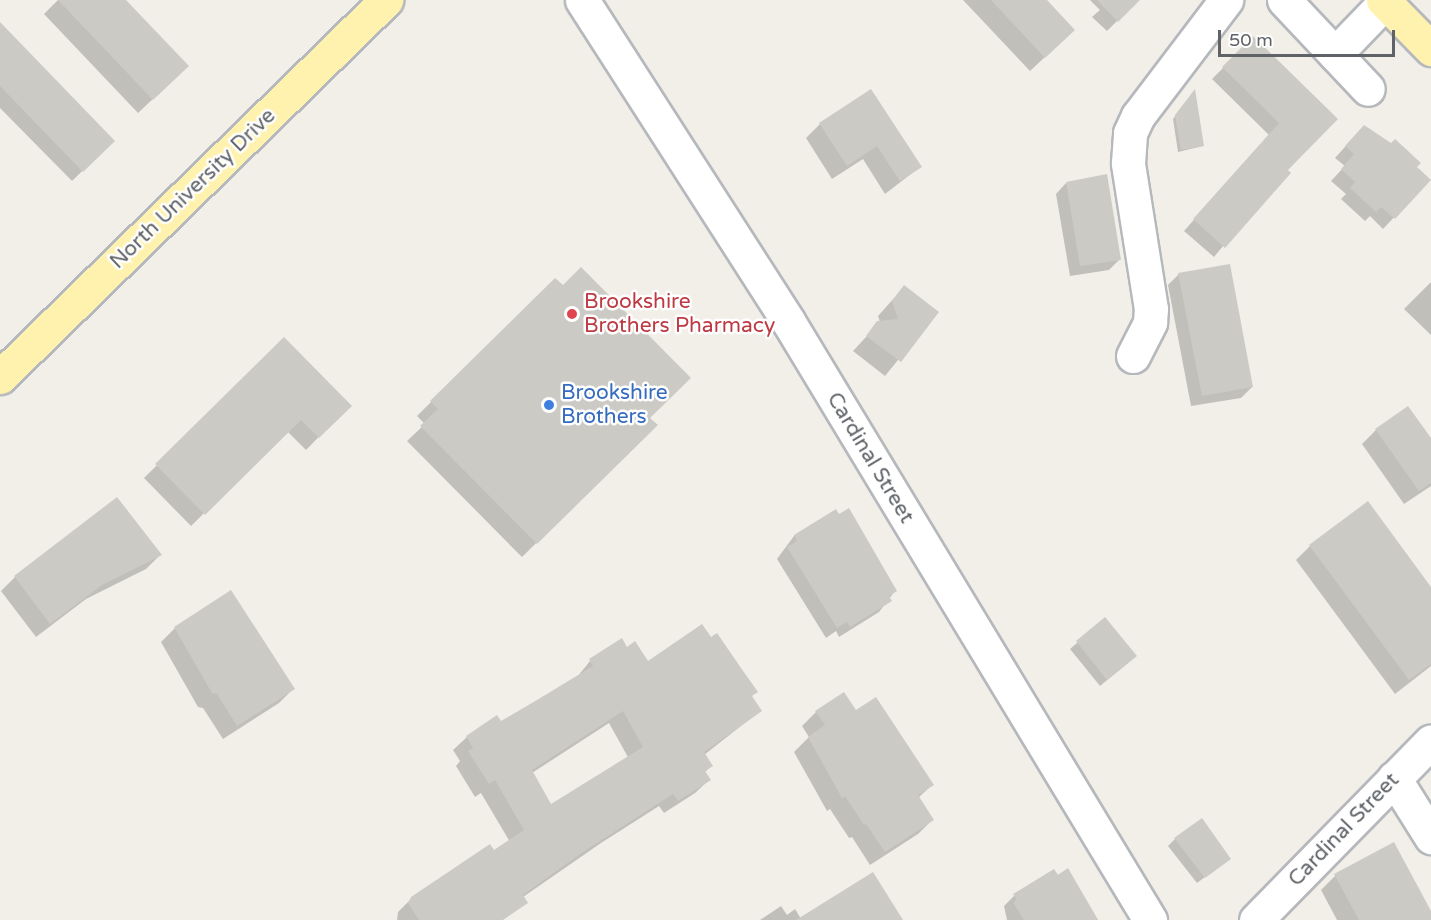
<!DOCTYPE html>
<style>
body{margin:0}
#map{position:relative;width:1431px;height:920px;overflow:hidden;background:#f1efe8;font-family:"Varela Round",sans-serif}
div>[style]{position:absolute}
.shadow>*{inset:0;background:#0003}
.building>*{inset:0;background:#cccac5}
.roads{filter:drop-shadow(2px 0 #b5b8bc) drop-shadow(-2px 0 #b5b8bc) drop-shadow(0 2px #b5b8bc) drop-shadow(0 -2px #b5b8bc)}
.minor>*{height:33px;margin:-16.5px;padding:0 16.5px;transform-origin:16.5px;border-radius:16.5px;background:#fff}
.major>*{height:33px;margin:-16.5px;padding:0 16.5px;transform-origin:16.5px;border-radius:16.5px;background:#fff2af}
.dots>*{width:16px;height:16px;translate:-50% -50%;box-sizing:border-box;border:3px solid #fff;border-radius:50%}
span{translate:-50% -50%;white-space:nowrap;text-align:center;line-height:1.15;-webkit-text-stroke:5px #fff;paint-order:stroke}
.street-label{font-size:21px;color:#5f6368}
.health-label{font-size:21px;color:#be3a42}
.left{translate:0 -50%;text-align:left}
.shop-label{font-size:21px;color:#366cbe}
.scale{position:absolute;left:1218px;top:30px;width:177px;height:27px;box-sizing:border-box;border:3px solid #5f6368;border-top:0;padding-left:8px;font-size:18px;line-height:21px;white-space:nowrap;color:#5f6368;-webkit-text-stroke:4px #fff;paint-order:stroke}
</style>
<div id="map">
<div class="shadow">
<i style="clip-path:polygon(58px 0,124px 0,173px 80px,138px 113px,44px 14px)"></i>
<i style="clip-path:polygon(963px 0,1045px 0,1059px 44px,1030px 71px)"></i>
<i style="clip-path:polygon(1090px 0,1138px 0,1107px 31px,1092px 17px,1100px 10px)"></i>
<i style="clip-path:polygon(0 24px,113px 141px,72px 181px,0 108px)"></i>
<i style="clip-path:polygon(1253px 38px,1336px 119px,1286px 170px,1214px 257px,1184px 231px,1269px 135px,1212px 79px)"></i>
<i style="clip-path:polygon(871px 91px,920px 167px,885px 194px,863px 159px,832px 179px,806px 138px,820px 124px)"></i>
<i style="clip-path:polygon(1192px 94px,1203px 146px,1178px 152px,1173px 119px)"></i>
<i style="clip-path:polygon(1353px 138px,1391px 145px,1429px 180px,1383px 229px,1370px 216px,1365px 221px,1341px 199px,1346px 194px,1331px 181px,1345px 166px,1335px 158px)"></i>
<i style="clip-path:polygon(1066px 183px,1120px 259px,1109px 270px,1070px 276px,1056px 194px)"></i>
<i style="clip-path:polygon(1179px 274px,1252px 387px,1241px 398px,1191px 406px,1168px 285px)"></i>
<i style="clip-path:polygon(1431px 282px,1431px 335px,1404px 309px)"></i>
<i style="clip-path:polygon(904px 287px,937px 312px,885px 376px,853px 351px,880px 322px,878px 316px)"></i>
<i style="clip-path:polygon(284px 340px,349px 406px,306px 450px,287px 431px,191px 526px,144px 478px)"></i>
<i style="clip-path:polygon(431px 402px,648px 418px,656px 425px,522px 557px,407px 441px,425px 424px,417px 416px)"></i>
<i style="clip-path:polygon(1376px 430px,1431px 441px,1431px 486px,1404px 504px,1362px 444px)"></i>
<i style="clip-path:polygon(835px 511px,895px 591px,879px 612px,839px 637px,836px 631px,826px 638px,777px 559px,794px 536px)"></i>
<i style="clip-path:polygon(1310px 546px,1431px 589px,1431px 666px,1395px 694px,1296px 560px)"></i>
<i style="clip-path:polygon(160px 555px,146px 569px,86px 599px,36px 637px,1px 591px,15px 577px)"></i>
<i style="clip-path:polygon(1105px 619px,1128px 663px,1100px 686px,1070px 649px)"></i>
<i style="clip-path:polygon(175px 628px,293px 689px,279px 703px,223px 739px,203px 708px,198px 707px,161px 642px)"></i>
<i style="clip-path:polygon(evenodd,627px 649px,648px 663px,751px 697px,760px 711px,704px 755px,711px 766px,704px 773px,709px 780px,695px 793px,664px 813px,659px 806px,601px 843px,523px 897px,498px 920px,397px 920px,398px 912px,412px 898px,510px 842px,481px 793px,475px 797px,456px 766px,460px 761px,453px 750px,467px 737px,500px 723px,578px 676px,590px 661px,627px 649px,609px 723px,629px 759px,550px 806px,532px 773px,609px 723px)"></i>
<i style="clip-path:polygon(816px 712px,932px 785px,918px 798px,932px 820px,918px 834px,870px 865px,852px 837px,849px 838px,830px 809px,827px 811px,794px 752px,809px 737px,802px 726px)"></i>
<i style="clip-path:polygon(1175px 839px,1229px 859px,1197px 883px,1168px 846px)"></i>
<i style="clip-path:polygon(1068px 870px,1098px 920px,1007px 920px,1004px 906px,1014px 896px)"></i>
<i style="clip-path:polygon(1335px 876px,1431px 914px,1431px 920px,1337px 920px,1321px 890px)"></i>
<i style="clip-path:polygon(781px 906px,787px 915px,795px 909px,801px 919px,900px 920px,760px 920px)"></i>
</div>
<div class="building">
<i style="clip-path:polygon(58px 0,126px 0,189px 66px,153px 100px)"></i>
<i style="clip-path:polygon(991px 0,1047px 0,1075px 30px,1045px 58px)"></i>
<i style="clip-path:polygon(1097px 0,1140px 0,1118px 22px)"></i>
<i style="clip-path:polygon(0 22px,115px 141px,83px 172px,0 86px)"></i>
<i style="clip-path:polygon(1253px 36px,1338px 119px,1288px 170px,1291px 173px,1225px 248px,1193px 219px,1279px 123px,1222px 67px)"></i>
<i style="clip-path:polygon(871px 89px,922px 167px,900px 181px,877px 146px,847px 166px,819px 123px)"></i>
<i style="clip-path:polygon(1195px 89px,1204px 146px,1181px 150px,1175px 115px)"></i>
<i style="clip-path:polygon(1364px 125px,1391px 143px,1395px 139px,1421px 163px,1417px 167px,1431px 180px,1395px 219px,1381px 207px,1376px 212px,1350px 188px,1355px 182px,1341px 169px,1354px 154px,1345px 146px)"></i>
<i style="clip-path:polygon(1107px 174px,1121px 260px,1080px 266px,1066px 182px)"></i>
<i style="clip-path:polygon(1230px 264px,1253px 387px,1202px 396px,1178px 273px)"></i>
<i style="clip-path:polygon(581px 267px,691px 378px,650px 418px,658px 425px,537px 544px,420px 426px,438px 409px,430px 401px,555px 278px,563px 285px)"></i>
<i style="clip-path:polygon(904px 285px,939px 312px,901px 362px,866px 336px,877px 321px,898px 319px,892px 301px)"></i>
<i style="clip-path:polygon(284px 337px,352px 406px,319px 438px,301px 420px,205px 515px,155px 464px)"></i>
<i style="clip-path:polygon(1408px 406px,1431px 438px,1431px 483px,1419px 491px,1375px 429px)"></i>
<i style="clip-path:polygon(117px 497px,162px 555px,102px 585px,50px 624px,14px 576px)"></i>
<i style="clip-path:polygon(1368px 501px,1431px 587px,1431px 664px,1409px 680px,1309px 545px)"></i>
<i style="clip-path:polygon(849px 508px,897px 591px,889px 596px,892px 601px,850px 627px,847px 622px,837px 628px,787px 547px,797px 541px,794px 535px,836px 509px,839px 514px)"></i>
<i style="clip-path:polygon(231px 590px,295px 689px,237px 726px,217px 694px,212px 693px,174px 627px)"></i>
<i style="clip-path:polygon(1105px 617px,1137px 656px,1107px 680px,1076px 641px)"></i>
<i style="clip-path:polygon(evenodd,702px 624px,711px 637px,717px 633px,741px 668px,758px 692px,752px 696px,762px 711px,704px 752px,713px 766px,705px 771px,711px 780px,678px 801px,673px 794px,583px 852px,523px 895px,528px 903px,503px 920px,419px 920px,408px 903px,411px 897px,490px 844px,494px 850px,524px 830px,495px 780px,489px 784px,468px 751px,473px 748px,466px 736px,497px 715px,501px 721px,537px 700px,593px 666px,589px 659px,622px 638px,627px 647px,635px 641px,648px 661px,702px 624px,623px 711px,643px 747px,551px 804px,532px 770px,623px 711px)"></i>
<i style="clip-path:polygon(844px 692px,856px 710px,876px 697px,934px 785px,918px 795px,934px 820px,885px 852px,866px 824px,864px 825px,845px 796px,842px 798px,808px 737px,825px 725px,815px 711px)"></i>
<i style="clip-path:polygon(1202px 818px,1231px 859px,1205px 878px,1174px 838px)"></i>
<i style="clip-path:polygon(1394px 842px,1431px 911px,1431px 920px,1359px 920px,1334px 874px)"></i>
<i style="clip-path:polygon(1068px 868px,1098px 920px,1024px 920px,1013px 902px,1017px 900px,1013px 894px,1054px 869px,1058px 875px)"></i>
<i style="clip-path:polygon(873px 872px,903px 920px,796px 920px)"></i>
</div>
<div class="roads">
<div class="minor">
<i style="left:582px;top:0;width:381px;rotate:57.3deg"></i>
<i style="left:788px;top:321px;width:700px;rotate:58.85deg"></i>
<i style="left:1284px;top:0;width:122px;rotate:46.7deg"></i>
<i style="left:1335px;top:54px;width:72px;rotate:-46.1deg"></i>
<i style="left:1133px;top:356px;width:38px;rotate:-63deg"></i>
<i style="left:1150px;top:322px;width:13px;rotate:-86deg"></i>
<i style="left:1151px;top:309px;width:148px;rotate:-99deg"></i>
<i style="left:1128px;top:163px;width:30px;rotate:-86deg"></i>
<i style="left:1130px;top:133px;width:19px;rotate:-65deg"></i>
<i style="left:1138px;top:116px;width:146px;rotate:-52.8deg"></i>
<i style="left:1394px;top:778px;width:70px;rotate:57.9deg"></i>
<i style="left:1256px;top:920px;width:250px;rotate:-45.6deg"></i>
</div>
<div class="major">
<i style="left:1383px;top:0;width:69px;rotate:45.6deg"></i>
<i style="left:0;top:377px;width:540px;rotate:-44.32deg"></i>
</div>
</div>
<div class="dots">
<i style="left:572px;top:314px;background:#e0444e"></i>
<i style="left:549px;top:405px;background:#3f7fe0"></i>
</div>
<div class="street-label">
<span style="left:193px;top:189px;rotate:-44deg">North University Drive</span>
<span style="left:870px;top:458px;rotate:59deg">Cardinal Street</span>
<span style="left:1344px;top:830px;rotate:-46deg">Cardinal Street</span>
</div>
<div class="health-label">
<span class="left" style="left:584px;top:314px">Brookshire<br>Brothers Pharmacy</span>
</div>
<div class="shop-label">
<span class="left" style="left:561px;top:405px">Brookshire<br>Brothers</span>
</div>
<div class="scale">50 m</div>
</div>
